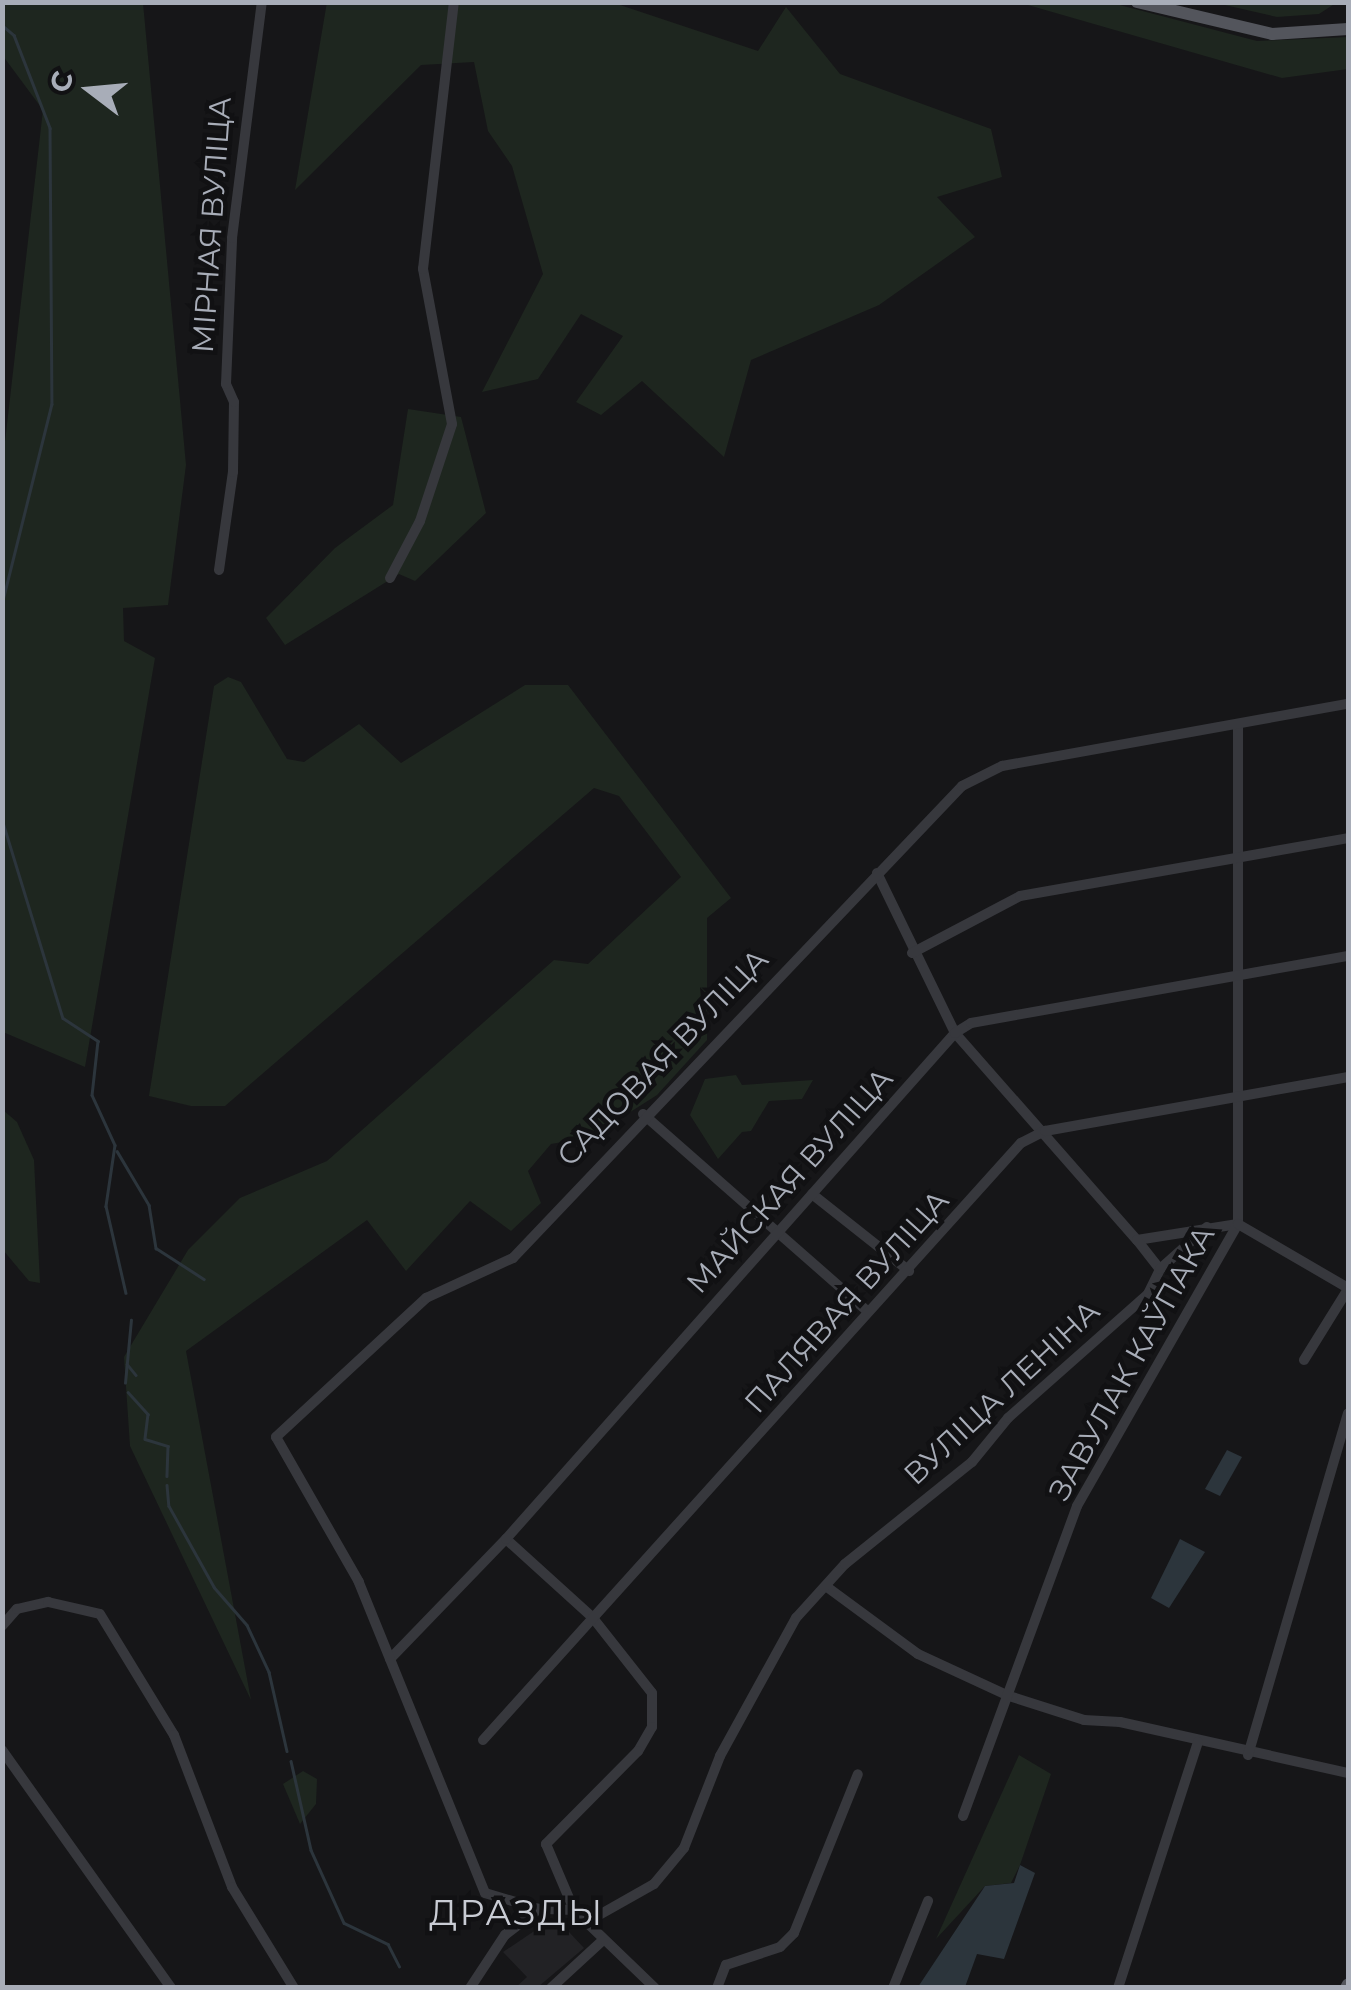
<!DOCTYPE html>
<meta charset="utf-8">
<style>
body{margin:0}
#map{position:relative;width:1351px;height:1990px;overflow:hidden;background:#161618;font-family:Montserrat,sans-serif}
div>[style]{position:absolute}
.built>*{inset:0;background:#222225}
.green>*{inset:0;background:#1e261f}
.water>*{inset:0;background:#2c353c}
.stream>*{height:2.5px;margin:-1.25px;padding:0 1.25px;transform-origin:1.25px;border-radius:1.25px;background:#2c353c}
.minor>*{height:10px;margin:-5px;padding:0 5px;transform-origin:5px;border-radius:5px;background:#37383d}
.major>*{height:12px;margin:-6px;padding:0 6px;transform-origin:6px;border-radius:6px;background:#53555c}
span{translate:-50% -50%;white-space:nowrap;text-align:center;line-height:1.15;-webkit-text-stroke:9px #111113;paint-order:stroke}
.street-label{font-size:30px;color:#a8adb8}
.quarter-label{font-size:35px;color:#c9ccd4;letter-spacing:2.5px}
.frame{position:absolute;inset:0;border:5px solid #a8adb8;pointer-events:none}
.north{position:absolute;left:40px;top:40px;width:100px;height:100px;-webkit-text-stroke:8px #111113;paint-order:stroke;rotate:286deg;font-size:28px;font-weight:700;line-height:40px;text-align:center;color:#a8adb8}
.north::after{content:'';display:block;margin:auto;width:35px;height:45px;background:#a8adb8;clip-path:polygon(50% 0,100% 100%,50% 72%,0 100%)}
</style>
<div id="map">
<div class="built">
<i style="clip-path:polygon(555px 1917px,584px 1948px,538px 1987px,516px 1987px,527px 1977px,503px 1952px)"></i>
</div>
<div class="green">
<i style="clip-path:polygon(327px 2px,614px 3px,758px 51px,786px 7px,840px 74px,991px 129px,1002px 177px,937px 197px,975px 237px,879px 305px,751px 360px,724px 457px,642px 381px,601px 415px,576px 402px,623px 336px,581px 314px,538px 379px,482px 392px,543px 274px,512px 166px,488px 131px,474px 62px,421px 65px,295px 190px)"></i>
<i style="clip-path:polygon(4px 3px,143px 3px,186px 465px,168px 605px,123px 608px,124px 641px,155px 658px,85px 1067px,3px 1032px,2px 468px,43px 110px,3px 56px)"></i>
<i style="clip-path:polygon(1021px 3px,1112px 3px,1257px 41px,1348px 37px,1348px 69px,1282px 78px)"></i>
<i style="clip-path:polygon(1216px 3px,1336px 3px,1319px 14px,1277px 17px)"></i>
<i style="clip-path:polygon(408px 409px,461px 417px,486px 513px,415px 581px,399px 574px,285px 645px,266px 618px,335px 548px,393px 505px)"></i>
<i style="clip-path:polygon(228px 677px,241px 682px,287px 759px,304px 762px,359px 724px,401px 763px,525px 685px,568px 685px,731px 898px,707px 918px,707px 1040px,657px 1095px,591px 1137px,551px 1144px,528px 1171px,541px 1203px,511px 1231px,470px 1201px,406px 1271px,367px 1220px,186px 1351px,251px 1700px,130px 1446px,124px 1357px,188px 1250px,240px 1198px,327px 1161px,554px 960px,588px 964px,681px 877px,619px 796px,594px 788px,225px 1106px,191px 1106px,149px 1096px,214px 686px)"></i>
<i style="clip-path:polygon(736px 1075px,742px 1085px,813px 1080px,802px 1099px,769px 1101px,751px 1131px,742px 1132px,718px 1159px,690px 1115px,705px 1079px)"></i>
<i style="clip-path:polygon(3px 1110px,17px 1122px,34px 1160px,40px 1283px,29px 1281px,3px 1250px)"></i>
<i style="clip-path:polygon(1019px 1755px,1051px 1774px,1020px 1865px,1011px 1883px,985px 1886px,936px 1939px)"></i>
<i style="clip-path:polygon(303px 1771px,317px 1779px,316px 1804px,300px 1824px,283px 1784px)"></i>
</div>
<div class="water">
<i style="clip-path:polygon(1227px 1450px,1242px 1457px,1220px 1496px,1205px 1489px)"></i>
<i style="clip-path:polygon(1180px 1539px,1205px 1552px,1169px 1608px,1151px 1598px)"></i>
<i style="clip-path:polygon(1020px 1865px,1035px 1873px,1004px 1959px,977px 1954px,965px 1987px,918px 1987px,985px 1886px,1014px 1883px)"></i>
</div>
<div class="stream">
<i style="left:2px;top:25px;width:16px;rotate:40deg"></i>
<i style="left:14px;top:35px;width:100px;rotate:68.8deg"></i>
<i style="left:50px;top:128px;width:276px;rotate:89.6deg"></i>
<i style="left:52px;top:404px;width:207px;rotate:104deg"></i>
<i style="left:2px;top:819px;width:208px;rotate:73deg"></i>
<i style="left:63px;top:1018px;width:42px;rotate:33.3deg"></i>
<i style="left:98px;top:1041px;width:54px;rotate:96.3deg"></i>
<i style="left:92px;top:1095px;width:55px;rotate:65.3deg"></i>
<i style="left:115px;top:1145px;width:62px;rotate:98.4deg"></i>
<i style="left:106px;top:1206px;width:89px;rotate:77.1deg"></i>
<i style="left:117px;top:1151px;width:63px;rotate:59.3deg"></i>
<i style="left:149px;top:1205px;width:44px;rotate:80.8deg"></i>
<i style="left:156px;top:1248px;width:57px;rotate:32.9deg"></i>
<i style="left:127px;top:1364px;width:14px;rotate:51deg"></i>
<i style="left:125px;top:1383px;width:63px;rotate:-84.6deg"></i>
<i style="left:128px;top:1392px;width:30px;rotate:48deg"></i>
<i style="left:148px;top:1414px;width:25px;rotate:97deg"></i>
<i style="left:145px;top:1439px;width:24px;rotate:17deg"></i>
<i style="left:168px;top:1446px;width:30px;rotate:92deg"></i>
<i style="left:167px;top:1485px;width:21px;rotate:85deg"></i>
<i style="left:169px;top:1506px;width:93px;rotate:60.9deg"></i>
<i style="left:214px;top:1587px;width:50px;rotate:49deg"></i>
<i style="left:247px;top:1625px;width:52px;rotate:64.9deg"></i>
<i style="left:269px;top:1672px;width:81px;rotate:77.2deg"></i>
<i style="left:291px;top:1761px;width:91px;rotate:77.3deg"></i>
<i style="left:311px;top:1850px;width:80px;rotate:65.7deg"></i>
<i style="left:344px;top:1923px;width:49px;rotate:25.5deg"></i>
<i style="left:388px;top:1944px;width:25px;rotate:63deg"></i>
</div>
<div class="minor">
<i style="left:219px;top:570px;width:99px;rotate:-81.9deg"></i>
<i style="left:233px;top:472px;width:70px;rotate:-89.2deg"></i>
<i style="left:234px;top:402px;width:20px;rotate:-114deg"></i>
<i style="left:226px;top:384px;width:146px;rotate:-87.6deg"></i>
<i style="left:232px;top:238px;width:238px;rotate:-82.8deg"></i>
<i style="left:390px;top:578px;width:64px;rotate:-62.2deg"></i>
<i style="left:420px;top:521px;width:102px;rotate:-71.7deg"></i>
<i style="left:452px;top:424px;width:158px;rotate:-100.6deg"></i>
<i style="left:423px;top:269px;width:269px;rotate:-83.4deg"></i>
<i style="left:877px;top:873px;width:178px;rotate:64deg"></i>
<i style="left:955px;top:1033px;width:276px;rotate:48.7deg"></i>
<i style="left:1137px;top:1240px;width:102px;rotate:-9deg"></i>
<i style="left:1238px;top:1224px;width:500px;rotate:-90deg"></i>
<i style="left:912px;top:953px;width:122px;rotate:-27.8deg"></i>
<i style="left:1020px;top:896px;width:333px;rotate:-10deg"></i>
<i style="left:643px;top:1114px;width:298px;rotate:41.3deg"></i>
<i style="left:812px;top:1194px;width:124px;rotate:38.4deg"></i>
<i style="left:1137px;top:1240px;width:37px;rotate:52deg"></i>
<i style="left:1304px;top:1360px;width:84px;rotate:-58.2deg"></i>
<i style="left:506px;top:1539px;width:118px;rotate:42.2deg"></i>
<i style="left:593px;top:1618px;width:95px;rotate:51.8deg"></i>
<i style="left:652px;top:1693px;width:34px;rotate:90deg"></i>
<i style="left:652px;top:1727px;width:28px;rotate:120deg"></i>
<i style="left:638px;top:1751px;width:131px;rotate:134.7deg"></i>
<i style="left:546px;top:1844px;width:72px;rotate:67deg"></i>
<i style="left:827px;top:1587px;width:113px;rotate:36.4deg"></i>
<i style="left:918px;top:1654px;width:100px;rotate:24.8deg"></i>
<i style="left:1009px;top:1696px;width:79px;rotate:17.7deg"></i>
<i style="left:1084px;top:1720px;width:36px;rotate:3deg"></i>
<i style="left:1120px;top:1722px;width:234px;rotate:12.6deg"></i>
<i style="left:2px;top:1626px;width:23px;rotate:-49deg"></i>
<i style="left:17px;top:1609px;width:32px;rotate:-13deg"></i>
<i style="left:48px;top:1602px;width:53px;rotate:13deg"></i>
<i style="left:100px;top:1614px;width:142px;rotate:58.6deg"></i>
<i style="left:174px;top:1735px;width:163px;rotate:69.1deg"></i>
<i style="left:232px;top:1887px;width:119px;rotate:58.5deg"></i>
<i style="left:390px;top:1659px;width:167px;rotate:-46deg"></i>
<i style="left:506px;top:1539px;width:676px;rotate:-48.42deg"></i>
<i style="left:955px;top:1033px;width:19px;rotate:-32deg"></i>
<i style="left:971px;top:1023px;width:383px;rotate:-10.1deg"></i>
<i style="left:483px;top:1740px;width:804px;rotate:-47.98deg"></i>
<i style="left:1021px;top:1143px;width:27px;rotate:-27deg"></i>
<i style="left:1045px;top:1131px;width:308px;rotate:-10.1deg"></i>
<i style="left:2px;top:1750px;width:292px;rotate:54.6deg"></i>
<i style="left:1248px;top:1755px;width:356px;rotate:-73.7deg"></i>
<i style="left:963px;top:1816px;width:330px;rotate:-69.8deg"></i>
<i style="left:1077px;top:1506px;width:325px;rotate:-60.3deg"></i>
<i style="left:1238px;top:1224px;width:127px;rotate:30.2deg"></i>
<i style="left:585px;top:1923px;width:79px;rotate:-29.5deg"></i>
<i style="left:654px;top:1884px;width:47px;rotate:-50.2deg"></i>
<i style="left:684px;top:1848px;width:99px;rotate:-68.6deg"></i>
<i style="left:720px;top:1756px;width:158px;rotate:-61.2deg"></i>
<i style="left:796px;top:1618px;width:73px;rotate:-47.8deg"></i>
<i style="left:845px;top:1564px;width:163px;rotate:-38.8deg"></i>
<i style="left:972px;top:1462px;width:57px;rotate:-50.7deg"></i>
<i style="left:1008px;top:1418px;width:187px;rotate:-41.5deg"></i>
<i style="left:1148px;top:1294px;width:28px;rotate:-64deg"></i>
<i style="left:1160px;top:1269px;width:63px;rotate:-41.8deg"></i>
<i style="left:470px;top:1988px;width:64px;rotate:-56.6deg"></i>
<i style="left:505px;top:1935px;width:43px;rotate:-37.4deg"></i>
<i style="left:551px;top:1988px;width:69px;rotate:-42.7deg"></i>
<i style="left:655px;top:1988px;width:112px;rotate:-136.1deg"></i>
<i style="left:574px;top:1910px;width:35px;rotate:-178deg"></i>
<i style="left:539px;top:1909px;width:56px;rotate:-163.5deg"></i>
<i style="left:485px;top:1893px;width:336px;rotate:-112.1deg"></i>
<i style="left:359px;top:1582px;width:167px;rotate:-119.8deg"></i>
<i style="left:276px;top:1437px;width:205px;rotate:-42.8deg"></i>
<i style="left:426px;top:1298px;width:96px;rotate:-24.7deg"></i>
<i style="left:513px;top:1258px;width:651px;rotate:-46.43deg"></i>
<i style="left:962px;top:786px;width:45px;rotate:-26.6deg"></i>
<i style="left:1002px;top:766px;width:352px;rotate:-10.2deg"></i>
<i style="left:717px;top:1988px;width:25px;rotate:-69deg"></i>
<i style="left:726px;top:1965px;width:57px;rotate:-18.4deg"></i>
<i style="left:780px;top:1947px;width:20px;rotate:-45deg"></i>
<i style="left:794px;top:1933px;width:171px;rotate:-68.1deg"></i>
<i style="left:893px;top:1988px;width:94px;rotate:-68.1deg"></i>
<i style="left:1118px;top:1988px;width:259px;rotate:-72deg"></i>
</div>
<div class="major">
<i style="left:1137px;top:2px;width:139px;rotate:13.3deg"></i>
<i style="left:1272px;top:34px;width:76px;rotate:-3.8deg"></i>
<i style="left:1346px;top:1988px;width:4px;rotate:-63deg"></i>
</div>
<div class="street-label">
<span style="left:212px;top:225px;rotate:-86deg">МІРНАЯ ВУЛІЦА</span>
<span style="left:663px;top:1058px;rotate:-46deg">САДОВАЯ ВУЛІЦА</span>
<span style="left:790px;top:1181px;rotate:-48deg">МАЙСКАЯ ВУЛІЦА</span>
<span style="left:847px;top:1302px;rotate:-48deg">ПАЛЯВАЯ ВУЛІЦА</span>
<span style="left:1132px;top:1363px;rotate:-61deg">ЗАВУЛАК КАЎПАКА</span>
<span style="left:1002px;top:1393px;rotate:-43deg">ВУЛІЦА ЛЕНІНА</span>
</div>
<div class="quarter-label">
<span style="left:517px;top:1913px">ДРАЗДЫ</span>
</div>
<div class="frame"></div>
<div class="north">С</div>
</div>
